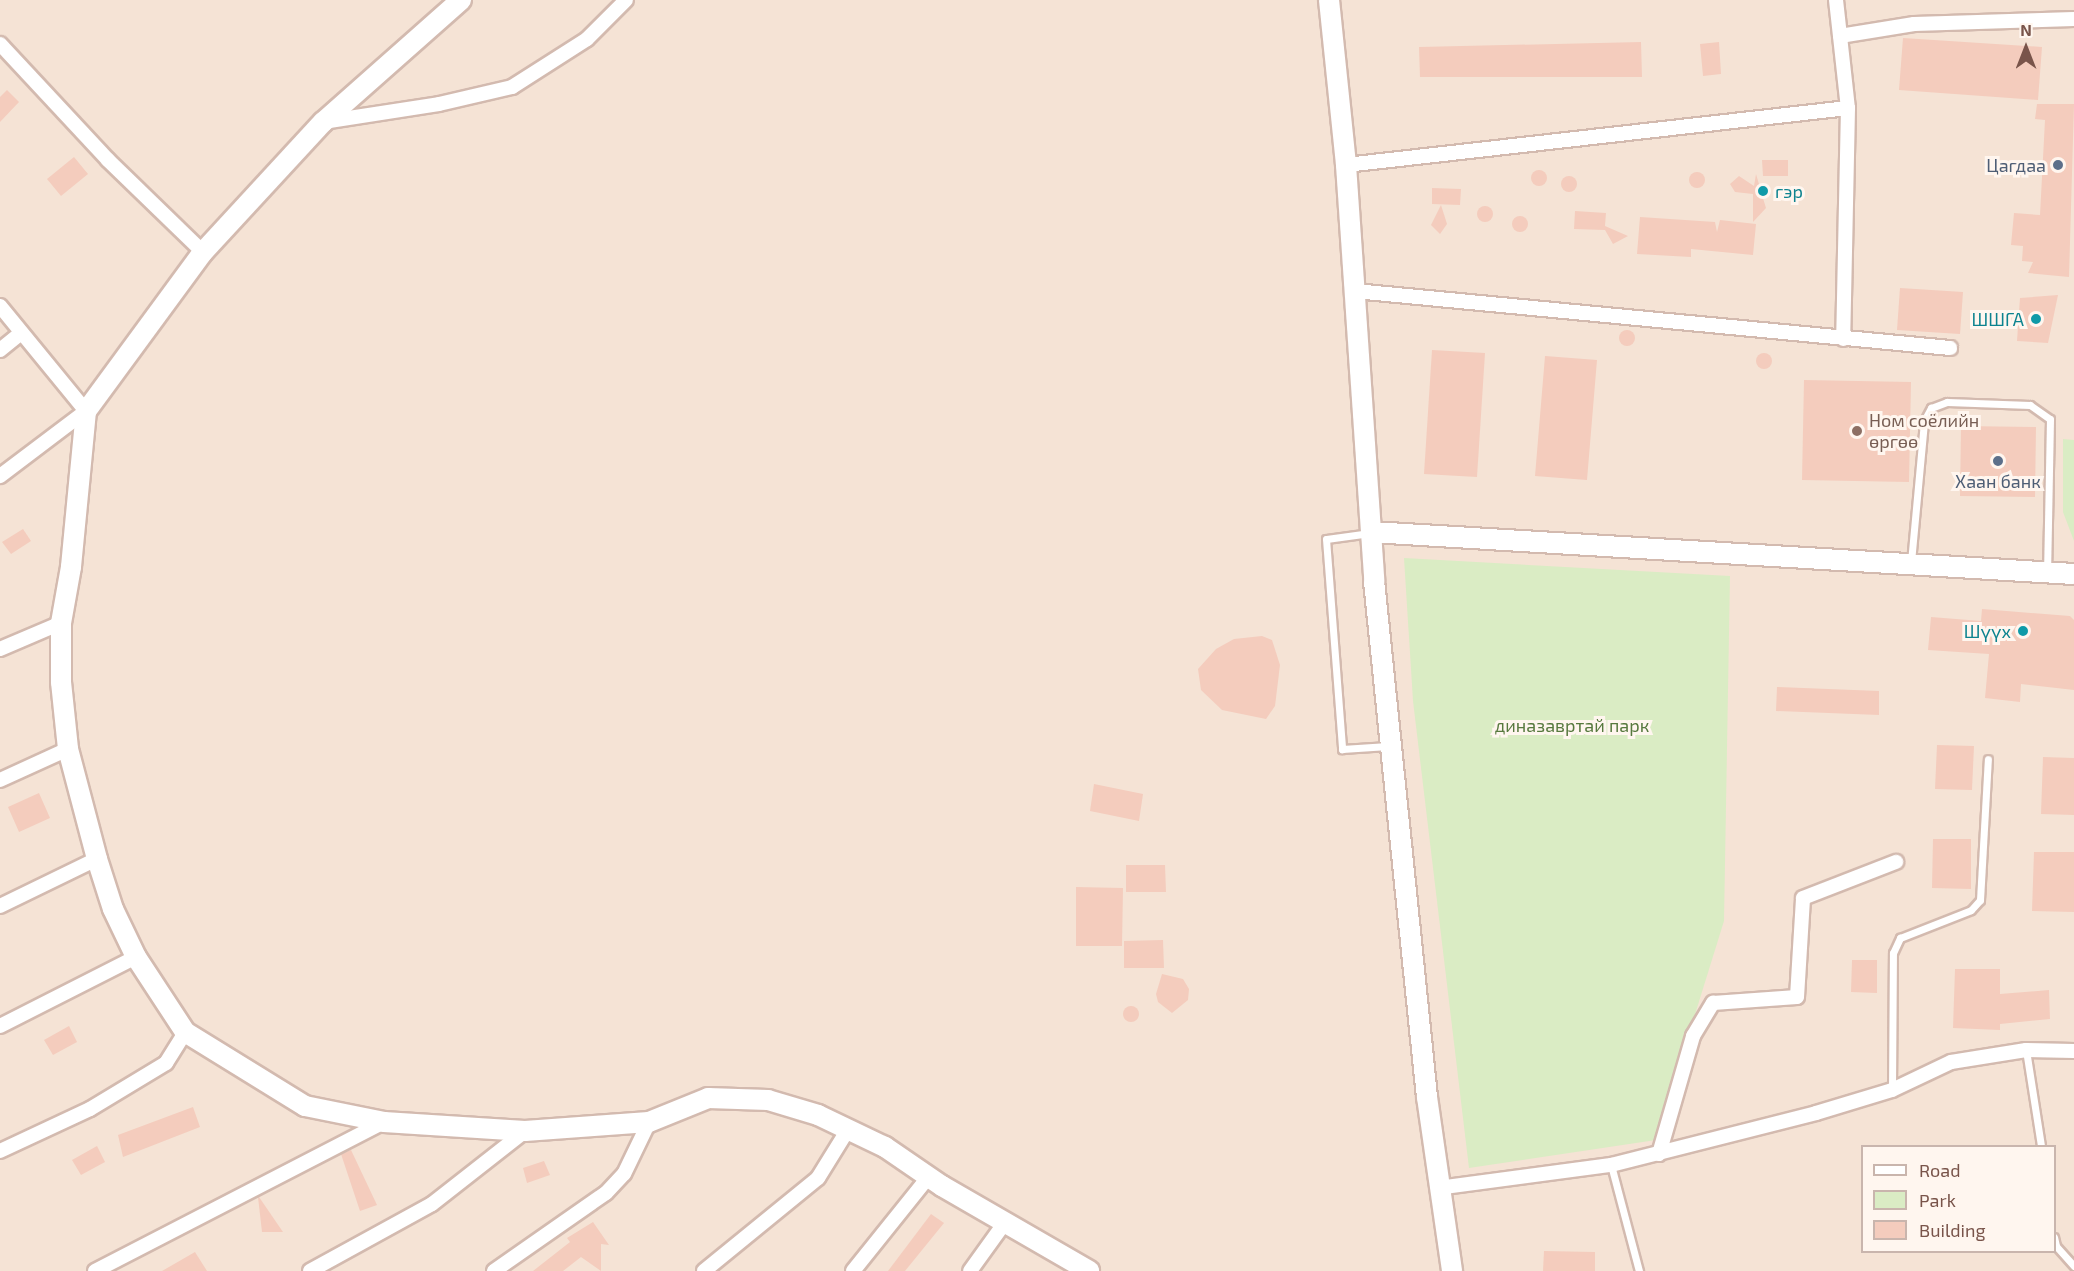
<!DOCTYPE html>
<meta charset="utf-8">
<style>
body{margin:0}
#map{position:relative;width:2074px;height:1271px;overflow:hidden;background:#fdf2e7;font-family:"Exo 2",sans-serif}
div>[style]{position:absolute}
.residential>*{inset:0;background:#f5e3d5}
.green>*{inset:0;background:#daecc4}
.building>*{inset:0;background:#f4ccbd}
.round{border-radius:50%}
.roads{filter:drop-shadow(2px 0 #d3baaf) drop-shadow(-2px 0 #d3baaf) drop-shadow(0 2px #d3baaf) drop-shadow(0 -2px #d3baaf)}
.lane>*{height:7px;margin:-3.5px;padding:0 3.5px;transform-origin:3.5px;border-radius:3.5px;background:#fff}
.street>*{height:14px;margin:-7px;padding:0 7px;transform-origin:7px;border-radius:7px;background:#fff}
.secondary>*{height:20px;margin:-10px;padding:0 10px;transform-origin:10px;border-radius:10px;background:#fff}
.dots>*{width:16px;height:16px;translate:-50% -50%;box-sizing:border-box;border:3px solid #fff6ef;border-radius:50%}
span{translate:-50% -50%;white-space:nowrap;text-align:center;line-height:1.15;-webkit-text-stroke:6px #fff6ef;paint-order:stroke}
.service-label{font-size:18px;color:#4e5e75}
.right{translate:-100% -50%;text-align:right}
.culture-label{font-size:18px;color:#0d838f}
.left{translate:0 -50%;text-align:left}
.education-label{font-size:18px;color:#785e54}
.park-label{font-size:18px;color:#57793e}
.legend{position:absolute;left:1861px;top:1145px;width:195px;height:108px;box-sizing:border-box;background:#fff6ef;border:2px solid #c9b5ad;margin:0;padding:8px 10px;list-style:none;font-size:18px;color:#79544a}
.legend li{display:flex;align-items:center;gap:12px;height:30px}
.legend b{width:30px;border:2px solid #c9b5ad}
.north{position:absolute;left:1996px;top:18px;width:60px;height:60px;-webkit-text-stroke:4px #fff6ef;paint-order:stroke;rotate:0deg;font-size:16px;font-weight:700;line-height:24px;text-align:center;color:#79544a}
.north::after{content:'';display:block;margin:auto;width:21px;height:27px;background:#79544a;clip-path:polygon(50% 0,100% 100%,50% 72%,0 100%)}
</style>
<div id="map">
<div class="residential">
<i style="clip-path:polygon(evenodd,0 0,2074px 0,2074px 1271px,0 1271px,0 0,1862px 1146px,2054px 1146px,2054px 1252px,1862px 1252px,1862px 1146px)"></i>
</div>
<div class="green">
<i style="clip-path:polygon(2063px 439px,2074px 440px,2074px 541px,2063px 512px)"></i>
<i style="clip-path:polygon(1404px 558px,1730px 576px,1724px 921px,1656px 1140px,1469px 1168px,1413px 701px)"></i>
</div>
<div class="building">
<i style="clip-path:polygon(1903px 38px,2042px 47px,2038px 100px,1899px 90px)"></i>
<i style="clip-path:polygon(1641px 42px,1642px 77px,1420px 77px,1419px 47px)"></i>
<i style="clip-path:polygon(1719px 42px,1721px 74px,1703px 76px,1700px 44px)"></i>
<i style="clip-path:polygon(7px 90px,19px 102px,0 122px,0 97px)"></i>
<i style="clip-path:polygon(2037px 104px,2074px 104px,2069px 277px,2028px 273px,2033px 262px,2022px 261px,2023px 246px,2011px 245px,2014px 213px,2040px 215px,2045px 120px,2035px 119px)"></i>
<i style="clip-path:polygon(74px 157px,88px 174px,61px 196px,47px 179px)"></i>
<i style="clip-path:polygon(1762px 160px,1788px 160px,1788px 176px,1763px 176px)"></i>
<i class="round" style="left:1531px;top:170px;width:16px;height:16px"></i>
<i class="round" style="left:1689px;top:172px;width:16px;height:16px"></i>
<i style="clip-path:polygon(1756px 174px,1761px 191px,1767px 195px,1762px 195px,1766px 208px,1753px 222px,1753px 194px,1735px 192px,1730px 184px,1739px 176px,1754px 186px)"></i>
<i class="round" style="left:1561px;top:176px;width:16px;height:16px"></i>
<i style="clip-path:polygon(1432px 188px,1461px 189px,1460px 205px,1432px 204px)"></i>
<i style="clip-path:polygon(1441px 205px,1447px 224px,1440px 234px,1431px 225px)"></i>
<i class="round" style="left:1477px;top:206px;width:16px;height:16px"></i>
<i style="clip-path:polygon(1575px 211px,1606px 213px,1605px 226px,1628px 236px,1613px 244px,1605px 230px,1574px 229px)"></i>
<i class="round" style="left:1512px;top:216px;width:16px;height:16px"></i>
<i style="clip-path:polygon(1640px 217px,1715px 222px,1717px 232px,1720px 220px,1756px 224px,1753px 255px,1691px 249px,1691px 257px,1637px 254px)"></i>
<i style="clip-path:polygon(1900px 288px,1963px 292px,1960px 334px,1897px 330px)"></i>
<i style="clip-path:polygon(2058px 295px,2048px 343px,2017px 341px,2020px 298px)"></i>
<i class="round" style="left:1619px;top:330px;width:16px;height:16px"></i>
<i style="clip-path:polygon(1432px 350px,1485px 353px,1477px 477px,1424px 474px)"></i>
<i class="round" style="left:1756px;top:353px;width:16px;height:16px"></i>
<i style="clip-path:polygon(1545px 356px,1597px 360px,1587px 480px,1535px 476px)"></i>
<i style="clip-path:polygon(1804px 380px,1911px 382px,1909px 482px,1802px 480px)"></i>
<i style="clip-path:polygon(1961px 426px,2036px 427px,2035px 497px,1960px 496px)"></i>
<i style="clip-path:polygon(23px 529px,31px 541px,11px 554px,2px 542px)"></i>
<i style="clip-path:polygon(1982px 609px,2070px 616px,2074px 620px,2074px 690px,2021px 684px,2020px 702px,1985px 698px,1989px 654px,1928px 650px,1931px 617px,1981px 621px)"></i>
<i style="clip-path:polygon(1262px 636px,1272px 640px,1280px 665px,1275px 706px,1266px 719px,1222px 710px,1201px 690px,1198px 669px,1216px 649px,1234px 639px)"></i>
<i style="clip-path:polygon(1777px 687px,1879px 691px,1879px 715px,1776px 711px)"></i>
<i style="clip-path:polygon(1937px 745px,1974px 746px,1972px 790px,1935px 789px)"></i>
<i style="clip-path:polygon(2043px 757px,2074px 758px,2074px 815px,2041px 814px)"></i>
<i style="clip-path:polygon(1094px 784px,1143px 794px,1139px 821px,1090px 811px)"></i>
<i style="clip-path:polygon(39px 793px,50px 818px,19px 832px,8px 807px)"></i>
<i style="clip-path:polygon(1933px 839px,1971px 839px,1971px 889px,1932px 888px)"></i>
<i style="clip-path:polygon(2034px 852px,2074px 852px,2074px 912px,2032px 911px)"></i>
<i style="clip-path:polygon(1126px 865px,1165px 865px,1166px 892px,1126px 892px)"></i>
<i style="clip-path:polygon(1076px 887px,1123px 888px,1122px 946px,1076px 946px)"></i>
<i style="clip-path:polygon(1163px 940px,1164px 968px,1124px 968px,1124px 941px)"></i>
<i style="clip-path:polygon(1852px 960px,1877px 960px,1877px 993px,1851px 992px)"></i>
<i style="clip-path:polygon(1955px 969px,2000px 969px,2000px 994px,2049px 990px,2050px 1019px,2000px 1024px,2000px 1030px,1953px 1028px)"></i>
<i style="clip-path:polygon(1162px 974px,1183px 979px,1189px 989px,1188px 1000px,1172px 1013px,1158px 1002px,1156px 994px)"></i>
<i class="round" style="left:1123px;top:1006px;width:16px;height:16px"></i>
<i style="clip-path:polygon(69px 1026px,77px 1042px,53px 1055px,44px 1040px)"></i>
<i style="clip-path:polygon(193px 1107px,200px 1127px,123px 1157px,118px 1135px)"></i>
<i style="clip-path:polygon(97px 1146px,105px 1162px,81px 1175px,72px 1160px)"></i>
<i style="clip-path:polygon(351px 1150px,377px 1205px,360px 1211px,341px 1154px)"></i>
<i style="clip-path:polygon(544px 1161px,550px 1175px,527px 1183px,523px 1168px)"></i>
<i style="clip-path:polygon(258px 1197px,259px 1197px,283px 1232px,262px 1232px)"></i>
<i style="clip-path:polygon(931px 1214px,944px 1223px,905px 1271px,888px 1271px)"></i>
<i style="clip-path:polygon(593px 1222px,609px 1245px,601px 1244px,601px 1271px,581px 1257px,563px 1271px,533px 1271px,570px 1242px,567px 1238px)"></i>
<i style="clip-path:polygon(1544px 1251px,1595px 1252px,1595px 1271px,1543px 1271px)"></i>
<i style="clip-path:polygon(195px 1252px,207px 1271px,162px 1271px)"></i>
</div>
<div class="roads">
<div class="lane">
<i style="left:1370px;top:533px;width:44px;rotate:172.2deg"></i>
<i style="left:1326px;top:539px;width:211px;rotate:85.6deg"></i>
<i style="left:1342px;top:749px;width:46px;rotate:-3.7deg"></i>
<i style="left:1911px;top:562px;width:142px;rotate:-84.7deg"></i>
<i style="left:1924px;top:421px;width:15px;rotate:-62deg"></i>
<i style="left:1931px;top:408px;width:17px;rotate:-21deg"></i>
<i style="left:1947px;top:402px;width:83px;rotate:2.1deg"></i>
<i style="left:2030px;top:405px;width:24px;rotate:35deg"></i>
<i style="left:2050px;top:419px;width:151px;rotate:91.1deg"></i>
<i style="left:2026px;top:1050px;width:97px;rotate:81.1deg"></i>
<i style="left:1892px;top:1090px;width:137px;rotate:-89.6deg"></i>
<i style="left:1893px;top:953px;width:17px;rotate:-65deg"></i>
<i style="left:1900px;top:938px;width:76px;rotate:-21.5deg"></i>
<i style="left:1971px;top:910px;width:13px;rotate:-48deg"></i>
<i style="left:1980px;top:900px;width:141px;rotate:-86.8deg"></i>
<i style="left:1611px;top:1165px;width:110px;rotate:75.2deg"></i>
<i style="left:2054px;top:1237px;width:9px;rotate:77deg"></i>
<i style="left:2056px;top:1246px;width:27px;rotate:48deg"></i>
</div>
<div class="street">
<i style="left:1836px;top:0;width:109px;rotate:83.7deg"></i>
<i style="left:1848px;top:108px;width:231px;rotate:91.2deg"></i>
<i style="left:1840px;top:36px;width:75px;rotate:-9.2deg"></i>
<i style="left:1914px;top:24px;width:160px;rotate:-1.8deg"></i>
<i style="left:0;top:44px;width:158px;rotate:47deg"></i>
<i style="left:108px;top:160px;width:132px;rotate:44.1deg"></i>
<i style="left:323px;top:122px;width:117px;rotate:-8.8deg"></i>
<i style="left:439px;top:104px;width:75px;rotate:-13.1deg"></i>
<i style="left:512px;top:87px;width:89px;rotate:-32.6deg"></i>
<i style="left:587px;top:39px;width:55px;rotate:-45deg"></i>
<i style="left:1346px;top:165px;width:505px;rotate:-6.48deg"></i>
<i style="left:1355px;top:291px;width:598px;rotate:5.47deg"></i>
<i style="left:0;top:306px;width:136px;rotate:50.7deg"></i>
<i style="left:86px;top:411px;width:108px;rotate:142.9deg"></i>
<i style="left:0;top:350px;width:27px;rotate:-39deg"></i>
<i style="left:0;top:649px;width:66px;rotate:-23.1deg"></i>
<i style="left:0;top:780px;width:75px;rotate:-24.5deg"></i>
<i style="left:0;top:906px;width:108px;rotate:-25.9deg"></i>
<i style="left:0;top:1026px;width:153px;rotate:-26.9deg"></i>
<i style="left:0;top:1151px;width:99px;rotate:-25deg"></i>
<i style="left:90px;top:1109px;width:89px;rotate:-31.2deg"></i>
<i style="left:166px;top:1063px;width:36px;rotate:-58deg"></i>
<i style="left:1659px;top:1154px;width:123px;rotate:-73.9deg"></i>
<i style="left:1693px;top:1036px;width:39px;rotate:-59deg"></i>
<i style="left:1713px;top:1003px;width:84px;rotate:-4.1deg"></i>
<i style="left:1797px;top:997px;width:99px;rotate:-86.5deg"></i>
<i style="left:1803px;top:898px;width:100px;rotate:-21.2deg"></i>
<i style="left:1438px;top:1188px;width:175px;rotate:-7.6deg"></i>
<i style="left:1611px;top:1165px;width:211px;rotate:-14.2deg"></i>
<i style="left:1816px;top:1113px;width:79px;rotate:-16.8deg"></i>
<i style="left:1892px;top:1090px;width:65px;rotate:-25.4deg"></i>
<i style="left:1951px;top:1062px;width:76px;rotate:-9.1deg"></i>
<i style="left:2026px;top:1050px;width:48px;rotate:1.2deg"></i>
<i style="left:95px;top:1271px;width:325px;rotate:-27.3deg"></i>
<i style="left:310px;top:1271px;width:139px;rotate:-28.8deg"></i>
<i style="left:432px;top:1204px;width:118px;rotate:-38.1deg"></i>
<i style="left:494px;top:1271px;width:136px;rotate:-34.9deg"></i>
<i style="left:606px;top:1193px;width:26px;rotate:-47deg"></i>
<i style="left:624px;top:1174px;width:58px;rotate:-64.3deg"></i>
<i style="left:704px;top:1271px;width:147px;rotate:-39.2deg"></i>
<i style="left:818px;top:1178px;width:55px;rotate:-58.3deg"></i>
<i style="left:853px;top:1271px;width:123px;rotate:-51.3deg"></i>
<i style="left:970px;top:1271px;width:62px;rotate:-54.2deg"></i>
</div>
<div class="secondary">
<i style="left:461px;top:0;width:184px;rotate:138.5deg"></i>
<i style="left:323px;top:122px;width:177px;rotate:132.7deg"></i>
<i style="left:203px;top:252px;width:197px;rotate:126.3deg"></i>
<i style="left:86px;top:411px;width:157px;rotate:95.5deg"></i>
<i style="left:71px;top:567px;width:57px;rotate:100.1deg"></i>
<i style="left:61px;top:623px;width:59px;rotate:90deg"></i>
<i style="left:61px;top:682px;width:67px;rotate:84deg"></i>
<i style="left:68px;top:749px;width:114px;rotate:75.2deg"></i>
<i style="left:97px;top:859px;width:52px;rotate:72.3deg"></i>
<i style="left:113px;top:909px;width:53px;rotate:64.4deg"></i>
<i style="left:136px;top:957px;width:90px;rotate:56.8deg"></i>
<i style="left:185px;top:1032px;width:141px;rotate:31.7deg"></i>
<i style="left:305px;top:1106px;width:81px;rotate:11.4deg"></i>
<i style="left:384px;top:1122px;width:141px;rotate:3.7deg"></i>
<i style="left:525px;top:1131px;width:124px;rotate:-4.2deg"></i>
<i style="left:649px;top:1122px;width:64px;rotate:-22.1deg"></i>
<i style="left:708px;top:1098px;width:60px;rotate:1.9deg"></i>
<i style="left:768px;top:1100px;width:52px;rotate:16.7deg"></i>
<i style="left:818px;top:1115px;width:74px;rotate:25.5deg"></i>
<i style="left:885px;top:1147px;width:69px;rotate:34.4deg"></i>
<i style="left:942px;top:1186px;width:170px;rotate:30deg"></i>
<i style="left:1329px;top:0;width:166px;rotate:84.1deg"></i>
<i style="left:1346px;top:165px;width:417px;rotate:86.1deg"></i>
<i style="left:1374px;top:581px;width:519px;rotate:84.14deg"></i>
<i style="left:1427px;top:1097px;width:176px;rotate:81.8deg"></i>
<i style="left:1371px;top:532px;width:704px;rotate:3.42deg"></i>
</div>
</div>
<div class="dots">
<i style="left:2058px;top:165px;background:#5c6f8a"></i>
<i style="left:1763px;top:191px;background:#0f9aa8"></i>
<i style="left:2036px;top:319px;background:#0f9aa8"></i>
<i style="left:1857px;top:431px;background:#8d6e63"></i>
<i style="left:1998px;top:461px;background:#5c6f8a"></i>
<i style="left:2023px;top:631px;background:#0f9aa8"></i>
</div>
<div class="service-label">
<span class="right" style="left:2046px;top:165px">Цагдаа</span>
<span style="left:1998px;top:481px">Хаан банк</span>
</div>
<div class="culture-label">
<span class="left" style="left:1775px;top:191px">гэр</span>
<span class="right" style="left:2024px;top:319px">ШШГА</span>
<span class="right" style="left:2011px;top:631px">Шүүх</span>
</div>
<div class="education-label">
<span class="left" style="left:1869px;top:431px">Ном соёлийн<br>өргөө</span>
</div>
<div class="park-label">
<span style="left:1572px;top:725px">диназавртай парк</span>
</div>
<ul class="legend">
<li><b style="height:8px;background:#fff"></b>Road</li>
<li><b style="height:16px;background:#daecc4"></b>Park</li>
<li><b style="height:16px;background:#f4ccbd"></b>Building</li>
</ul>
<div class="north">N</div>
</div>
